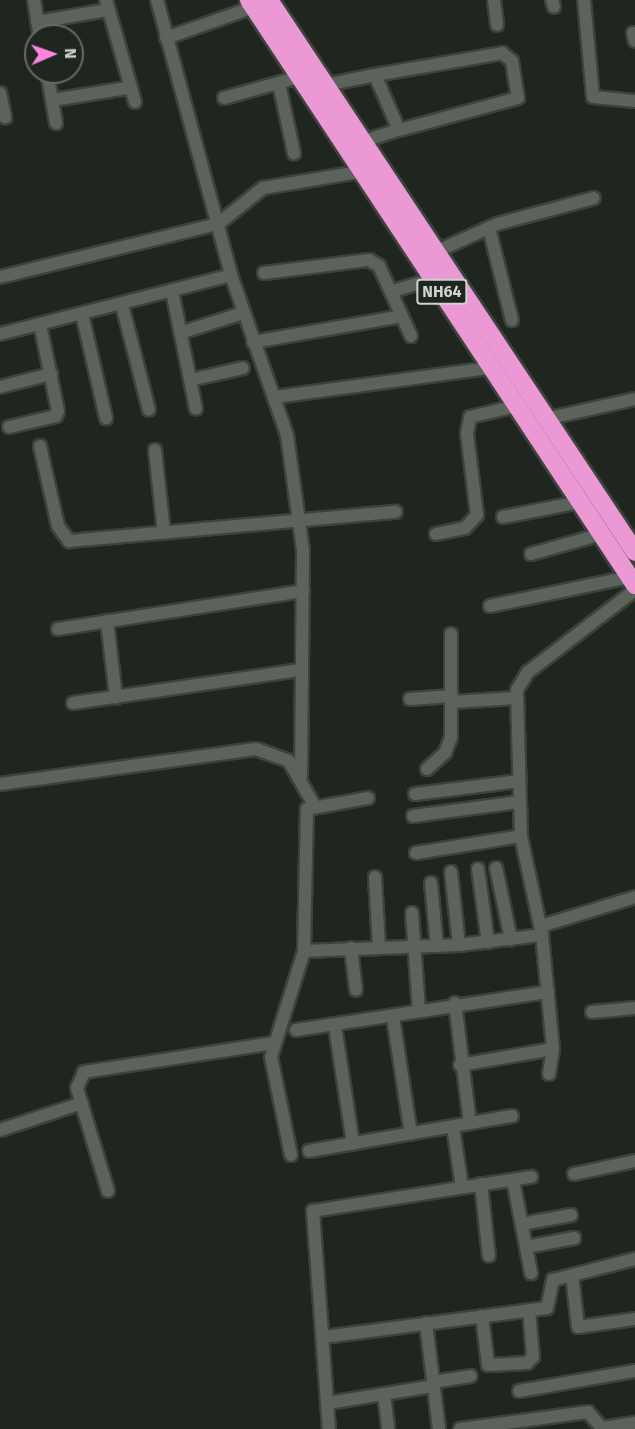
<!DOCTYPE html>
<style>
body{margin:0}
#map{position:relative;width:635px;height:1429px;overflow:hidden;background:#1f261f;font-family:"Fira Sans",sans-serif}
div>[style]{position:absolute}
.roads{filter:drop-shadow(2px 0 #3c423c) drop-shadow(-2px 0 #3c423c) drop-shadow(0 2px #3c423c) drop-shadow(0 -2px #3c423c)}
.minor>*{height:12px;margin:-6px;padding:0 6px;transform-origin:6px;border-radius:6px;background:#5b635b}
.highway>*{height:18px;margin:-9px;padding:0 9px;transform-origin:9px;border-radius:9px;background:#eb98d4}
span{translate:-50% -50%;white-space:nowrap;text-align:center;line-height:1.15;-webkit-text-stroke:4.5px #1f261f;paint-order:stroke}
.shield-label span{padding:2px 4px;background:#1f261f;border:2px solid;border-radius:4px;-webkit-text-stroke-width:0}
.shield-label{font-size:16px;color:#ced3ce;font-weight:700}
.north{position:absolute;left:24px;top:24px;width:60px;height:60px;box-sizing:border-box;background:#1f261f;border:2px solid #656b65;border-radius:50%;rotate:88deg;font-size:16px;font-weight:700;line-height:24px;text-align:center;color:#ced3ce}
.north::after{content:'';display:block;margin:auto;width:21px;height:27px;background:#fe85df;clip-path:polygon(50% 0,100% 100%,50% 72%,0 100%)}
</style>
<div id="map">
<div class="roads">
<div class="minor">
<i style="left:34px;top:0;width:36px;rotate:81deg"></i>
<i style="left:106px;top:0;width:106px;rotate:74.1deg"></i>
<i style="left:157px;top:0;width:285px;rotate:74.9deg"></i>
<i style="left:231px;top:275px;width:170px;rotate:70.7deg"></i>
<i style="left:287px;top:435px;width:117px;rotate:82.1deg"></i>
<i style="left:303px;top:551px;width:225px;rotate:90.5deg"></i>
<i style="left:494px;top:0;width:25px;rotate:83deg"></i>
<i style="left:552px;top:0;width:7px;rotate:74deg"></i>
<i style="left:584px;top:0;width:97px;rotate:84.7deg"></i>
<i style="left:593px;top:97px;width:42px;rotate:5.4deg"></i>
<i style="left:37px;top:22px;width:71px;rotate:-9.7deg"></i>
<i style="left:633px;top:33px;width:8px;rotate:76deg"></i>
<i style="left:166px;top:38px;width:93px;rotate:-19.4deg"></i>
<i style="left:47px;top:72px;width:52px;rotate:80deg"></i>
<i style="left:279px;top:84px;width:71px;rotate:77.7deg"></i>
<i style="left:325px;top:85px;width:51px;rotate:-11.3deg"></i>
<i style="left:375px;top:75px;width:129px;rotate:-9.8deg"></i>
<i style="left:502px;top:53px;width:13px;rotate:39deg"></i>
<i style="left:512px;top:61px;width:37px;rotate:81deg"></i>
<i style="left:518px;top:98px;width:123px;rotate:164.9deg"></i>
<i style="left:399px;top:130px;width:60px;rotate:-113.6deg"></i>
<i style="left:0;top:93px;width:25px;rotate:78deg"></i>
<i style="left:224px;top:98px;width:78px;rotate:-15.6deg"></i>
<i style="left:53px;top:100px;width:75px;rotate:-9.2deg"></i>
<i style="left:361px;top:142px;width:40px;rotate:-18deg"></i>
<i style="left:489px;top:228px;width:95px;rotate:76deg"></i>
<i style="left:431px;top:254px;width:72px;rotate:-24.4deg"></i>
<i style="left:497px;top:224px;width:100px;rotate:-15deg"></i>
<i style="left:264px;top:273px;width:106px;rotate:-7.1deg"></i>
<i style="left:369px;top:260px;width:12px;rotate:31deg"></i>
<i style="left:379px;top:266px;width:77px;rotate:65.4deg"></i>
<i style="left:0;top:277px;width:224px;rotate:-13.7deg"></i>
<i style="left:218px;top:224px;width:58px;rotate:-38.7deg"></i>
<i style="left:263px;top:188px;width:97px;rotate:-9.5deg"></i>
<i style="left:172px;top:291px;width:120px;rotate:78.5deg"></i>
<i style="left:393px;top:291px;width:42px;rotate:-16.7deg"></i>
<i style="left:122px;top:305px;width:108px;rotate:75.6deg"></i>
<i style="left:82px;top:314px;width:107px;rotate:77deg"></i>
<i style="left:180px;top:333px;width:66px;rotate:-17.6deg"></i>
<i style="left:0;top:334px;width:238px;rotate:-14.3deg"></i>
<i style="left:253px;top:342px;width:151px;rotate:-9.9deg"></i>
<i style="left:190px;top:380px;width:54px;rotate:-12.8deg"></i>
<i style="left:0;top:387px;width:53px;rotate:-14.3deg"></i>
<i style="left:275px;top:397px;width:217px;rotate:-7.7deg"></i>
<i style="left:545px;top:419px;width:92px;rotate:-12.5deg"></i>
<i style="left:9px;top:427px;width:48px;rotate:-13.2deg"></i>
<i style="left:56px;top:416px;width:5px;rotate:-68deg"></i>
<i style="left:58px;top:411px;width:89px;rotate:-101.7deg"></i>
<i style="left:40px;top:446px;width:82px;rotate:77.3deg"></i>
<i style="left:58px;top:526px;width:19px;rotate:54deg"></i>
<i style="left:69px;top:541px;width:328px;rotate:-5.1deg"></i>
<i style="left:155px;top:450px;width:83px;rotate:83.8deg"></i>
<i style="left:503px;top:517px;width:78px;rotate:-11deg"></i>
<i style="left:436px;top:534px;width:30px;rotate:-12deg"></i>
<i style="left:465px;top:528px;width:18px;rotate:-47deg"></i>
<i style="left:477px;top:515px;width:83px;rotate:-97deg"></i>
<i style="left:467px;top:433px;width:16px;rotate:-79deg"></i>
<i style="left:470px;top:417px;width:47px;rotate:-13.4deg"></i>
<i style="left:531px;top:554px;width:74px;rotate:-15.7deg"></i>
<i style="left:490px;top:606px;width:148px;rotate:-11.7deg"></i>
<i style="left:107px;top:621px;width:77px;rotate:83.2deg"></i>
<i style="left:58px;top:629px;width:248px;rotate:-8.8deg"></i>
<i style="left:410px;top:699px;width:42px;rotate:-4.1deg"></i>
<i style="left:452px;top:702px;width:64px;rotate:-3.6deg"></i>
<i style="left:73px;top:703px;width:228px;rotate:-8.3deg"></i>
<i style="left:427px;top:769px;width:24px;rotate:-42deg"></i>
<i style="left:445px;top:753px;width:17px;rotate:-69deg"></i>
<i style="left:451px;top:737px;width:103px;rotate:-90deg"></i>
<i style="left:0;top:784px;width:258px;rotate:-7.8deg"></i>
<i style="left:256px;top:749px;width:35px;rotate:20deg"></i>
<i style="left:289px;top:761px;width:51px;rotate:60.4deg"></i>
<i style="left:415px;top:794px;width:105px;rotate:-7.1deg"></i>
<i style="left:413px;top:816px;width:108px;rotate:-7.5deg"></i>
<i style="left:416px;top:853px;width:106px;rotate:-9.2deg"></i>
<i style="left:496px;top:868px;width:73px;rotate:78.1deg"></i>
<i style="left:478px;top:869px;width:74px;rotate:82.2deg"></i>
<i style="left:451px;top:872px;width:73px;rotate:83.7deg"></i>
<i style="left:375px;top:877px;width:70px;rotate:86.7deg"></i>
<i style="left:431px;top:883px;width:63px;rotate:84.6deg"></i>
<i style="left:412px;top:913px;width:98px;rotate:85.9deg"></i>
<i style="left:541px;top:926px;width:98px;rotate:-17.1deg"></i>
<i style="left:351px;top:948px;width:42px;rotate:83.2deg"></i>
<i style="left:304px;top:951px;width:155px;rotate:-2.2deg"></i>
<i style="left:459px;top:945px;width:84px;rotate:-6.9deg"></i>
<i style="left:455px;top:1003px;width:121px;rotate:82.9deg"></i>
<i style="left:592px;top:1012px;width:43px;rotate:-5.3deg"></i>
<i style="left:393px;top:1017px;width:118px;rotate:81.3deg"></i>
<i style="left:335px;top:1026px;width:119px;rotate:81.3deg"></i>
<i style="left:296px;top:1030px;width:255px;rotate:-8.6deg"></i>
<i style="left:460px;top:1065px;width:94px;rotate:-9.8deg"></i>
<i style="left:549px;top:1074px;width:25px;rotate:-81deg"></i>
<i style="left:553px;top:1049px;width:115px;rotate:-95.5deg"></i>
<i style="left:542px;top:935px;width:101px;rotate:-102deg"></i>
<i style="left:521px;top:836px;width:146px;rotate:-91.6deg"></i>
<i style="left:517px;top:690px;width:21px;rotate:-59deg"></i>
<i style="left:528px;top:672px;width:135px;rotate:-37.5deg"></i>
<i style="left:453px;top:1127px;width:61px;rotate:81.5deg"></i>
<i style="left:0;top:1130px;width:86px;rotate:-18.2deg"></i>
<i style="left:309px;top:1151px;width:206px;rotate:-9.8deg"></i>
<i style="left:291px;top:1155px;width:100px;rotate:-101.5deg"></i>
<i style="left:271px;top:1057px;width:111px;rotate:-72.7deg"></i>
<i style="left:304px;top:951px;width:142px;rotate:-88.8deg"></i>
<i style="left:307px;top:809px;width:62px;rotate:-10.2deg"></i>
<i style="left:574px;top:1174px;width:62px;rotate:-12deg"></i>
<i style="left:513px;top:1180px;width:95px;rotate:79deg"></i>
<i style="left:481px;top:1184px;width:72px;rotate:83.7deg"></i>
<i style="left:108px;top:1191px;width:108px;rotate:-106.8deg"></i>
<i style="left:77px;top:1088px;width:17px;rotate:-66deg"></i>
<i style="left:84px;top:1072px;width:191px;rotate:-8.7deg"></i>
<i style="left:522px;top:1224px;width:50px;rotate:-10.4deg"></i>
<i style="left:526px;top:1247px;width:49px;rotate:-10.6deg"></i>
<i style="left:572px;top:1275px;width:52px;rotate:83.4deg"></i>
<i style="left:578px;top:1327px;width:58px;rotate:-8deg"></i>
<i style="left:482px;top:1316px;width:49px;rotate:83deg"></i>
<i style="left:488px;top:1365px;width:39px;rotate:-3deg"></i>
<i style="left:527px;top:1363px;width:8px;rotate:-45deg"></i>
<i style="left:533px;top:1357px;width:47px;rotate:-94.9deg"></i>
<i style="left:426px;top:1323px;width:107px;rotate:83deg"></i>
<i style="left:324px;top:1337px;width:225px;rotate:-7.4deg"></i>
<i style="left:547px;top:1308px;width:29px;rotate:-78deg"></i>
<i style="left:553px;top:1280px;width:85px;rotate:-14.4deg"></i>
<i style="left:433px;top:1382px;width:38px;rotate:-9deg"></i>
<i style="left:519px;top:1391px;width:118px;rotate:-9.8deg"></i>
<i style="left:384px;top:1394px;width:35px;rotate:83deg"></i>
<i style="left:328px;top:1403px;width:106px;rotate:-9.2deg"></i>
<i style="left:329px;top:1429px;width:219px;rotate:-94.2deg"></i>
<i style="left:313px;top:1211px;width:221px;rotate:-8.9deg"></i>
<i style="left:460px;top:1429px;width:129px;rotate:-7.6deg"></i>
<i style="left:588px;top:1412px;width:21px;rotate:49deg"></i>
<i style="left:602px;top:1428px;width:33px;rotate:-9deg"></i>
</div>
<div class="highway">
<i style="left:249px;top:0;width:701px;rotate:56.58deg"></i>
<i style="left:269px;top:0;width:662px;rotate:56.45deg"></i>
</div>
</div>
<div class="shield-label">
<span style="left:442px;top:292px">NH64</span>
</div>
<div class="north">N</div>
</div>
